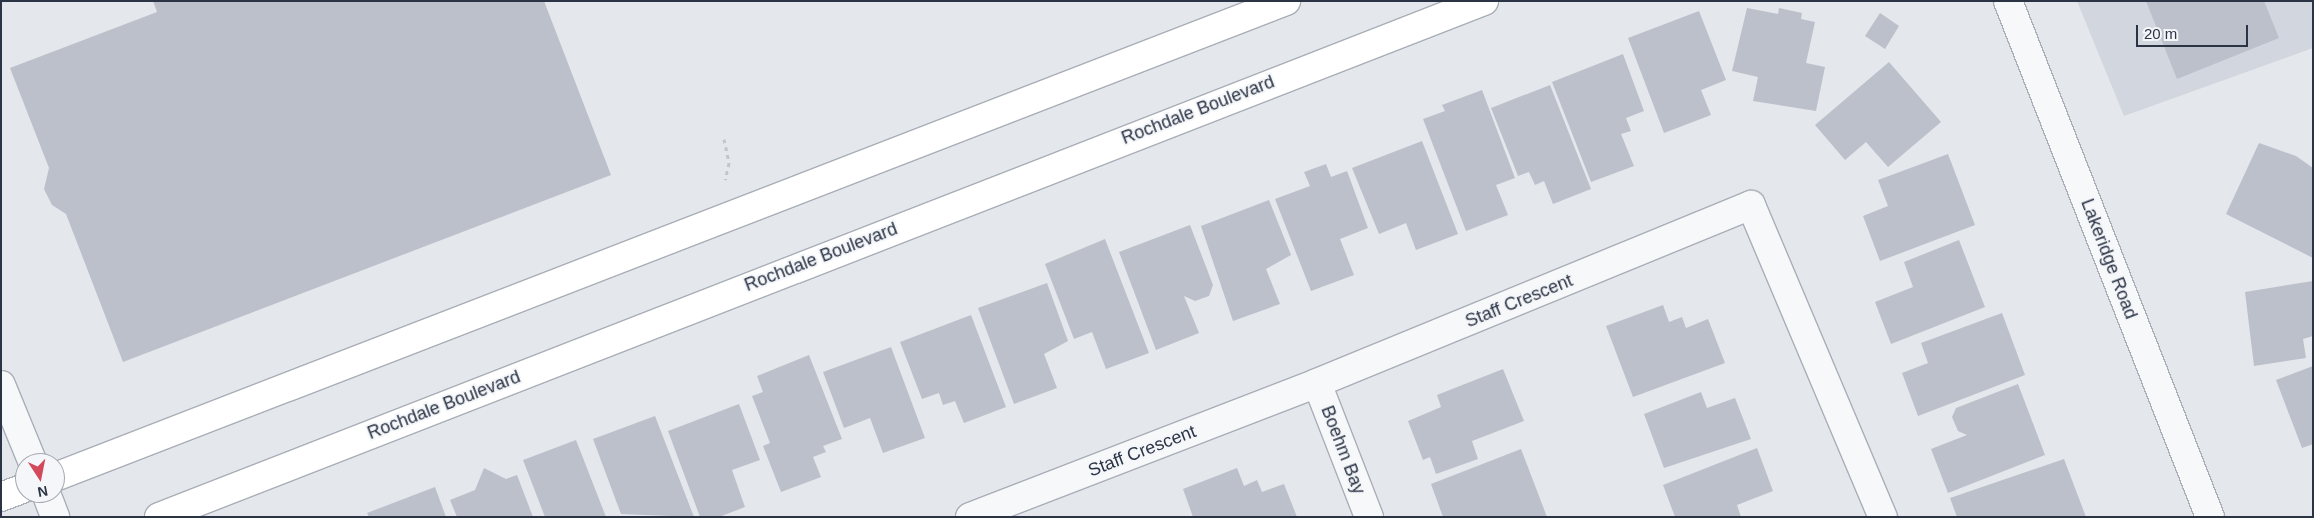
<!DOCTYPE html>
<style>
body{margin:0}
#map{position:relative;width:2314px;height:518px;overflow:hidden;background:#e4e7ec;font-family:Arial,sans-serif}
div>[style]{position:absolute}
.built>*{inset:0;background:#d2d6de}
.building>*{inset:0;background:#bbc0ca}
.path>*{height:3px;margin-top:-1.5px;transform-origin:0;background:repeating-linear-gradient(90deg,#c2c5cb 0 4px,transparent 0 8px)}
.roads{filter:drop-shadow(1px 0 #a9aeb7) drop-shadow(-1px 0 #a9aeb7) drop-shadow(0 1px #a9aeb7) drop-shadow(0 -1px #a9aeb7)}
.minor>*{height:28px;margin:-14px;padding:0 14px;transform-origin:14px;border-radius:14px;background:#f7f8fa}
.tertiary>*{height:28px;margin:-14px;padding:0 14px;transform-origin:14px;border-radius:14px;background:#f7f8fa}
.secondary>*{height:28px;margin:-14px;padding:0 14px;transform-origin:14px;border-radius:14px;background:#fff}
span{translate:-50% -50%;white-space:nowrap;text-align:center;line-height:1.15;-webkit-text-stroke:4px #f4f6f9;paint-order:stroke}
.street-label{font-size:18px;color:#2b3445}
.frame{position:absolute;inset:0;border:2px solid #2b3445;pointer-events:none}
.north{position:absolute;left:15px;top:453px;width:50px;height:50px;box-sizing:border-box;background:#f4f6f9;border:1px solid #a4a8b1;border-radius:50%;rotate:169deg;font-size:14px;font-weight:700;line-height:20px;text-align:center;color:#2b3445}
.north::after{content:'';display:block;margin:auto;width:18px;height:22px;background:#d1495b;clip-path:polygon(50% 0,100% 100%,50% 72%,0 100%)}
.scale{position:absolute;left:2136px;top:25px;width:112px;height:22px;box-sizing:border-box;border:2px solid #2b3445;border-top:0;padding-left:6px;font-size:15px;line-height:18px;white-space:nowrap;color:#2b3445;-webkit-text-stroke:4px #f4f6f9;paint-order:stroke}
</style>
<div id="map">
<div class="built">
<i style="clip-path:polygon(2077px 1px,2313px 1px,2313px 48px,2124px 116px)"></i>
</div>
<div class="building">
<i style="clip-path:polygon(153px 1px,544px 1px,611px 175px,123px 362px,66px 214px,52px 205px,44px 189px,49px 168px,10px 68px,157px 12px)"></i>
<i style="clip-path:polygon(2146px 1px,2264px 1px,2279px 38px,2177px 79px)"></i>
<i style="clip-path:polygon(1747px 8px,1778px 14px,1779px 8px,1802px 13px,1801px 19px,1815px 22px,1806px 63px,1825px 67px,1816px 111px,1753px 101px,1758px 77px,1732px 71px)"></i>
<i style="clip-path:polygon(1699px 11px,1726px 80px,1701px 90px,1711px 115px,1664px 133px,1628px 38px)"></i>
<i style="clip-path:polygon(1880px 13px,1899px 26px,1885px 49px,1865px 36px)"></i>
<i style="clip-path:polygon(1623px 54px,1644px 111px,1626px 118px,1631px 131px,1621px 134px,1634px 166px,1591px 182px,1552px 82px)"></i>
<i style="clip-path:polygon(1889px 62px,1941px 122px,1888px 167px,1866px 142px,1845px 160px,1815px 125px)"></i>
<i style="clip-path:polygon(1550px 85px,1591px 189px,1553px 204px,1544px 181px,1535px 185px,1529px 172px,1518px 176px,1491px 108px)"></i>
<i style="clip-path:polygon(1482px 90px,1515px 178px,1496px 185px,1508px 215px,1466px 231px,1423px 119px,1445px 111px,1442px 105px)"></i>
<i style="clip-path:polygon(1422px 141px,1458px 234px,1416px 250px,1406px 223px,1379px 234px,1352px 168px)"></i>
<i style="clip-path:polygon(2259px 143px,2296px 156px,2313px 168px,2313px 258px,2226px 214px)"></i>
<i style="clip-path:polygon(1948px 154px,1975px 225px,1880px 261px,1863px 216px,1888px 206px,1878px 180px)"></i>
<i style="clip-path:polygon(1326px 164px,1331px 177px,1347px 171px,1368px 228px,1340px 239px,1354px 275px,1311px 291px,1275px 199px,1310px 186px,1304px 172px)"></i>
<i style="clip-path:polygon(1269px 200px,1291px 255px,1266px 269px,1280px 304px,1233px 321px,1201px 226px)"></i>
<i style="clip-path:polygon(1190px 225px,1213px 285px,1209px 296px,1195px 301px,1184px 296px,1199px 333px,1156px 350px,1119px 252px)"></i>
<i style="clip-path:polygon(1105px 239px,1149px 353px,1106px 369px,1092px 332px,1074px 339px,1045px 264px)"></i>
<i style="clip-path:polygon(1959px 240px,1985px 307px,1891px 344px,1875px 302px,1913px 287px,1904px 262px)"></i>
<i style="clip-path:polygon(2313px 281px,2313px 336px,2303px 339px,2306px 358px,2254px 366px,2245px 292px)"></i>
<i style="clip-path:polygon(1047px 283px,1068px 341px,1044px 354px,1057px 388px,1014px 404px,978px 308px)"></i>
<i style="clip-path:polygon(1663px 305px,1669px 322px,1682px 317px,1686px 328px,1708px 319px,1725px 363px,1633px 397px,1606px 326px)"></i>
<i style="clip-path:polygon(2002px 313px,2025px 375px,1918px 416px,1902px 373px,1928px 363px,1921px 343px)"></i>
<i style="clip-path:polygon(971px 315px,1006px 407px,964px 423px,955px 401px,943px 405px,939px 393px,922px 399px,900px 342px)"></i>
<i style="clip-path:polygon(891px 347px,925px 438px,883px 453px,870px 418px,844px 428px,823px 372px)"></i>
<i style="clip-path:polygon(809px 355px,842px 439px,823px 446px,826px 452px,813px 457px,821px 477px,781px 492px,763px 446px,770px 443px,752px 396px,763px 392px,757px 376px)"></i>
<i style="clip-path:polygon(2313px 366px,2313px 444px,2302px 448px,2276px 380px)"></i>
<i style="clip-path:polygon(1503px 369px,1524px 421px,1472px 441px,1478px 459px,1436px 474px,1430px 457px,1423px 460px,1408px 421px,1441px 407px,1437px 395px)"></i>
<i style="clip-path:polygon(2018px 384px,2045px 455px,1948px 493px,1931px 449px,1967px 435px,1958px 431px,1952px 417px,1956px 408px)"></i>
<i style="clip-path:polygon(1701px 392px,1707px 408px,1735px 398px,1751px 439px,1664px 468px,1644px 414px)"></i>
<i style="clip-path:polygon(739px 404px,760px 460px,732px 470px,745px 507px,719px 517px,700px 517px,668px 431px)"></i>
<i style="clip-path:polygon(655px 416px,694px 517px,621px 514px,593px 439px)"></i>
<i style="clip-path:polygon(576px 440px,606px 517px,545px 517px,523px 460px)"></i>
<i style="clip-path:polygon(1757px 448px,1773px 491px,1737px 505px,1741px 517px,1675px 517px,1663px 485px)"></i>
<i style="clip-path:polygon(1521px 449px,1547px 517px,1443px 517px,1431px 484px)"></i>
<i style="clip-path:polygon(2064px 459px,2086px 517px,1957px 517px,1950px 498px)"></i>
<i style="clip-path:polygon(484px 468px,506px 479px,517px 475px,533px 517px,457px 517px,450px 500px,475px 490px)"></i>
<i style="clip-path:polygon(1237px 468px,1244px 486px,1257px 480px,1262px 492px,1284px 484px,1297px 517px,1193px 517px,1183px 489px)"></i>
<i style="clip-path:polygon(435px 487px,446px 517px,369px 517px,367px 513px)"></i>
</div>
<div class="path">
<i style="left:724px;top:139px;width:25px;rotate:78deg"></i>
<i style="left:729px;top:163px;width:17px;rotate:103deg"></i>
</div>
<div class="roads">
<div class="minor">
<i style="left:1317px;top:383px;width:144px;rotate:68.8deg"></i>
<i style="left:970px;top:517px;width:372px;rotate:-21.1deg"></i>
<i style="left:1317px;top:383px;width:469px;rotate:-22.3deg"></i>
<i style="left:1751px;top:205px;width:339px;rotate:67.1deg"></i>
</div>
<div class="tertiary">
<i style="left:2008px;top:1px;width:554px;rotate:68.62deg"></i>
<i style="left:1px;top:385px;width:84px;rotate:67.7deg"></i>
<i style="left:46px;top:493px;width:26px;rotate:69deg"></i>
</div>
<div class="secondary">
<i style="left:55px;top:477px;width:1320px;rotate:-21.14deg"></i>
<i style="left:1px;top:497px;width:26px;rotate:-21deg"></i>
<i style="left:159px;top:517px;width:1422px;rotate:-21.28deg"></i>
</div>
</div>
<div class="street-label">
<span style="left:1198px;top:110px;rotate:-21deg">Rochdale Boulevard</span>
<span style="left:821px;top:257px;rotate:-21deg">Rochdale Boulevard</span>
<span style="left:2109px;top:259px;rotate:69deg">Lakeridge Road</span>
<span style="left:1519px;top:301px;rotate:-22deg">Staff Crescent</span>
<span style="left:444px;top:405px;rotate:-21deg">Rochdale Boulevard</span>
<span style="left:1343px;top:450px;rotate:69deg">Boehm Bay</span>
<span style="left:1142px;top:451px;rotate:-21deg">Staff Crescent</span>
</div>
<div class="frame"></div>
<div class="north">N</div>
<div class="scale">20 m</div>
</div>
